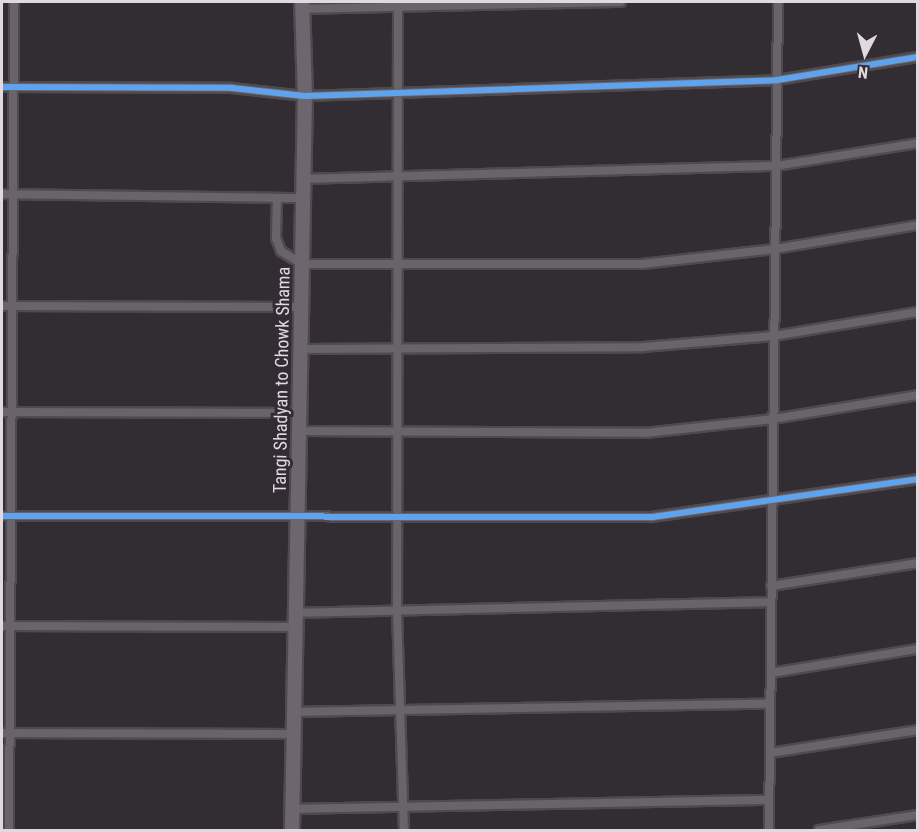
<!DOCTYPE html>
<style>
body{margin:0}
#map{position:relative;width:919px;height:832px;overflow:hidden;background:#322d33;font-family:"Roboto Condensed",sans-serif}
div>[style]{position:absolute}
.roads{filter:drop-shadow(2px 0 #4e4a4e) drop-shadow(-2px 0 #4e4a4e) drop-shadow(0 2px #4e4a4e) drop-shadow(0 -2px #4e4a4e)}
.street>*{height:8px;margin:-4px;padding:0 4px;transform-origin:4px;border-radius:4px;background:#696469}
.primary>*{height:14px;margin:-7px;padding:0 7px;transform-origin:7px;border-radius:7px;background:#6e666e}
.cycleway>*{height:6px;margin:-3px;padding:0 3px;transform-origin:3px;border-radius:3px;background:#60a3ed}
span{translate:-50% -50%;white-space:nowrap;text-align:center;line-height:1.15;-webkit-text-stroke:6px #342b35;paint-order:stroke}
.street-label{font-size:18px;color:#e0dae0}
.frame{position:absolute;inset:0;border:3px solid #e0dae0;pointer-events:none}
.north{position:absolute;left:835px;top:24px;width:60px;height:60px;-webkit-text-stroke:4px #342b35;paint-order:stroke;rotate:186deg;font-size:16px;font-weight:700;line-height:24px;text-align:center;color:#e0dae0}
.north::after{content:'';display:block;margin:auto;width:21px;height:27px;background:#e0dae0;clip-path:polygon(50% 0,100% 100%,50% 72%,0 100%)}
</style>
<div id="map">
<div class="roads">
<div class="street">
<i style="left:398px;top:2px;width:608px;rotate:90.09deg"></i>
<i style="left:397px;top:610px;width:220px;rotate:88.2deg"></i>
<i style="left:302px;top:9px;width:319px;rotate:-1.3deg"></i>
<i style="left:2px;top:87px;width:230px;rotate:0.2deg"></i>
<i style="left:232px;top:88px;width:73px;rotate:6.3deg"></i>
<i style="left:305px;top:96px;width:472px;rotate:-1.9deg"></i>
<i style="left:777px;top:80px;width:143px;rotate:-9.3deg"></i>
<i style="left:304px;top:179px;width:472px;rotate:-1.6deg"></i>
<i style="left:776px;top:166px;width:144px;rotate:-9.2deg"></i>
<i style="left:2px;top:194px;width:302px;rotate:0.8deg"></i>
<i style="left:277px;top:198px;width:40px;rotate:91.4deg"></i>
<i style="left:276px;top:238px;width:14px;rotate:69deg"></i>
<i style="left:281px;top:251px;width:25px;rotate:32deg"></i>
<i style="left:302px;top:264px;width:340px"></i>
<i style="left:642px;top:264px;width:134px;rotate:-6.4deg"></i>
<i style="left:775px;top:249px;width:145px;rotate:-9.5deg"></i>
<i style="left:2px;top:306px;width:300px;rotate:0.2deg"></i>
<i style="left:301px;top:349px;width:342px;rotate:-0.3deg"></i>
<i style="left:643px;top:347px;width:131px;rotate:-4.8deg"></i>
<i style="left:774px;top:336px;width:146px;rotate:-9.5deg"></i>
<i style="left:2px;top:412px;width:297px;rotate:0.2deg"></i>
<i style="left:299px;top:431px;width:346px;rotate:0.3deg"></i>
<i style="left:645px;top:433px;width:129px;rotate:-6.2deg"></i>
<i style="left:773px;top:419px;width:147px;rotate:-9.4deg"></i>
<i style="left:2px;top:516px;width:650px;rotate:0.09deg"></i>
<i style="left:652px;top:517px;width:269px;rotate:-8.1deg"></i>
<i style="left:771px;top:586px;width:149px;rotate:-8.9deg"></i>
<i style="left:295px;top:613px;width:476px;rotate:-1.3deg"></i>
<i style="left:2px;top:626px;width:293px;rotate:0.2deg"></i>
<i style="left:771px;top:673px;width:149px;rotate:-9.3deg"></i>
<i style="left:294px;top:712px;width:476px;rotate:-1deg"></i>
<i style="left:2px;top:733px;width:291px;rotate:0.2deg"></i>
<i style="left:770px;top:753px;width:150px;rotate:-8.8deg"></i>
<i style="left:292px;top:809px;width:477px;rotate:-1.1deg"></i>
<i style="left:9px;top:830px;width:828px;rotate:-89.65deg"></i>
<i style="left:769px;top:830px;width:828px;rotate:-89.38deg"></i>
<i style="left:819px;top:830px;width:100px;rotate:-8.6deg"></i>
</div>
<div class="primary">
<i style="left:292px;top:830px;width:734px;rotate:-88.99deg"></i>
<i style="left:305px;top:96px;width:94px;rotate:-91.8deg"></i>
</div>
</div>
<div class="cycleway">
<i style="left:2px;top:87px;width:230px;rotate:0.2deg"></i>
<i style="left:232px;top:88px;width:73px;rotate:6.3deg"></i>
<i style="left:305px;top:96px;width:472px;rotate:-1.9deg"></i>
<i style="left:777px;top:80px;width:143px;rotate:-9.3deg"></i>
<i style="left:2px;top:516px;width:650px;rotate:0.09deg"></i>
<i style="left:652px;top:517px;width:269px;rotate:-8.1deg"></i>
</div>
<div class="street-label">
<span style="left:282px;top:380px;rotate:-89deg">Tangi Shadyan to Chowk Shama</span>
</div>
<div class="frame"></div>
<div class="north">N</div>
</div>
